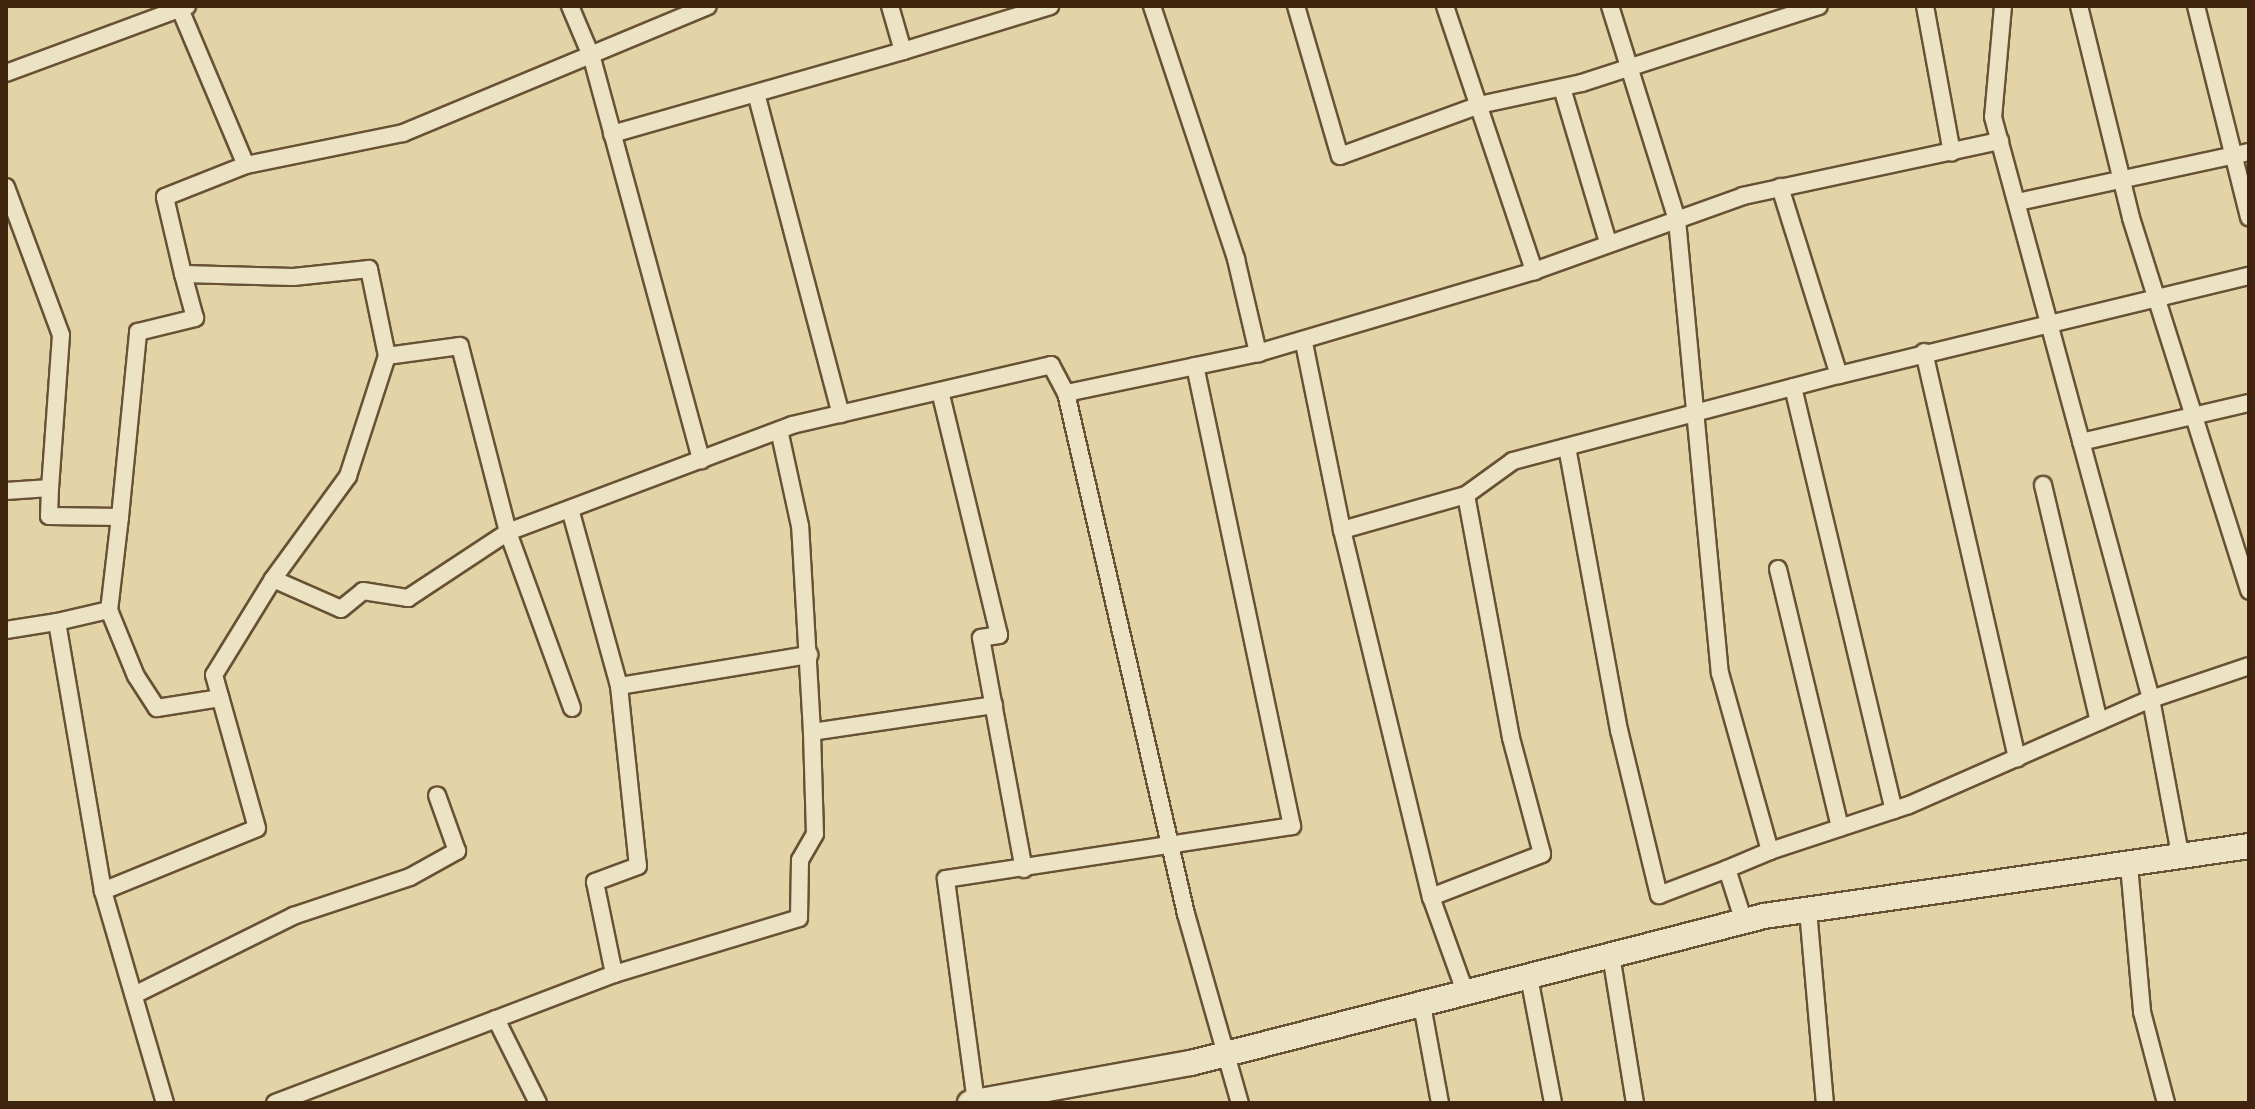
<!DOCTYPE html>
<style>
body{margin:0}
#map{position:relative;width:2255px;height:1109px;overflow:hidden;background:#e2d4a6;font-family:Cardo,serif}
div>[style]{position:absolute}
.roads{filter:drop-shadow(2px 0 #685134) drop-shadow(-2px 0 #685134) drop-shadow(0 2px #685134) drop-shadow(0 -2px #685134)}
.street>*{height:16px;margin:-8px;padding:0 8px;transform-origin:8px;border-radius:8px;background:#ece3c5}
.secondary>*{height:24px;margin:-12px;padding:0 12px;transform-origin:12px;border-radius:12px;background:#ece3c5}
span{translate:-50% -50%;white-space:nowrap;text-align:center;line-height:1.15;-webkit-text-stroke:7px #ece3c5;paint-order:stroke}
.frame{position:absolute;inset:0;border:8px solid #40250e;pointer-events:none}
</style>
<div id="map">
<div class="roads">
<div class="street">
<i style="left:570px;top:6px;width:56px;rotate:67.1deg"></i>
<i style="left:592px;top:58px;width:417px;rotate:74.8deg"></i>
<i style="left:890px;top:6px;width:47px;rotate:73.9deg"></i>
<i style="left:903px;top:51px;width:154px;rotate:-17deg"></i>
<i style="left:1152px;top:6px;width:267px;rotate:71.6deg"></i>
<i style="left:1236px;top:259px;width:97px;rotate:76.8deg"></i>
<i style="left:1258px;top:353px;width:196px;rotate:168.2deg"></i>
<i style="left:1066px;top:393px;width:535px;rotate:77.03deg"></i>
<i style="left:1186px;top:914px;width:197px;rotate:74.1deg"></i>
<i style="left:1296px;top:6px;width:156px;rotate:73.7deg"></i>
<i style="left:1340px;top:156px;width:148px;rotate:-20.1deg"></i>
<i style="left:1479px;top:105px;width:105px;rotate:-12.1deg"></i>
<i style="left:1582px;top:83px;width:249px;rotate:-18deg"></i>
<i style="left:1445px;top:6px;width:280px;rotate:71.4deg"></i>
<i style="left:1610px;top:6px;width:224px;rotate:72.6deg"></i>
<i style="left:1677px;top:220px;width:455px;rotate:84.6deg"></i>
<i style="left:1720px;top:673px;width:185px;rotate:74.3deg"></i>
<i style="left:1770px;top:851px;width:47px;rotate:157.3deg"></i>
<i style="left:1727px;top:869px;width:56px;rotate:72.2deg"></i>
<i style="left:1925px;top:6px;width:149px;rotate:79.6deg"></i>
<i style="left:2003px;top:6px;width:111px;rotate:95.1deg"></i>
<i style="left:1993px;top:117px;width:603px;rotate:74.81deg"></i>
<i style="left:2151px;top:699px;width:158px;rotate:79.4deg"></i>
<i style="left:2079px;top:6px;width:218px;rotate:76.2deg"></i>
<i style="left:2131px;top:218px;width:391px;rotate:72.4deg"></i>
<i style="left:2196px;top:6px;width:218px;rotate:75.9deg"></i>
<i style="left:180px;top:9px;width:169px;rotate:67.1deg"></i>
<i style="left:6px;top:73px;width:193px;rotate:-20.3deg"></i>
<i style="left:1562px;top:88px;width:161px;rotate:73.4deg"></i>
<i style="left:757px;top:97px;width:328px;rotate:75.2deg"></i>
<i style="left:612px;top:134px;width:303px;rotate:-15.9deg"></i>
<i style="left:6px;top:187px;width:158px;rotate:69.6deg"></i>
<i style="left:61px;top:335px;width:153px;rotate:94.1deg"></i>
<i style="left:1780px;top:187px;width:197px;rotate:72.6deg"></i>
<i style="left:1839px;top:375px;width:422px;rotate:-13.6deg"></i>
<i style="left:2018px;top:202px;width:236px;rotate:-12.2deg"></i>
<i style="left:1304px;top:343px;width:191px;rotate:78.5deg"></i>
<i style="left:1342px;top:530px;width:129px;rotate:-15.8deg"></i>
<i style="left:1466px;top:495px;width:247px;rotate:79.5deg"></i>
<i style="left:1511px;top:738px;width:120px;rotate:75deg"></i>
<i style="left:1542px;top:854px;width:119px;rotate:158.8deg"></i>
<i style="left:1431px;top:897px;width:103px;rotate:70.2deg"></i>
<i style="left:1924px;top:352px;width:417px;rotate:77.1deg"></i>
<i style="left:1258px;top:353px;width:288px;rotate:-16.5deg"></i>
<i style="left:1534px;top:271px;width:222px;rotate:-19.7deg"></i>
<i style="left:1743px;top:196px;width:263px;rotate:-12.1deg"></i>
<i style="left:1793px;top:387px;width:435px;rotate:76.6deg"></i>
<i style="left:940px;top:391px;width:251px;rotate:76.4deg"></i>
<i style="left:999px;top:635px;width:18px;rotate:171deg"></i>
<i style="left:981px;top:638px;width:235px;rotate:79.5deg"></i>
<i style="left:2081px;top:442px;width:172px;rotate:-13.1deg"></i>
<i style="left:1567px;top:447px;width:288px;rotate:79.6deg"></i>
<i style="left:1619px;top:730px;width:170px;rotate:76.4deg"></i>
<i style="left:1659px;top:895px;width:73px;rotate:-20.9deg"></i>
<i style="left:2043px;top:485px;width:243px;rotate:76.7deg"></i>
<i style="left:6px;top:491px;width:44px;rotate:-3.9deg"></i>
<i style="left:50px;top:488px;width:28px;rotate:92deg"></i>
<i style="left:49px;top:516px;width:71px;rotate:0.8deg"></i>
<i style="left:120px;top:517px;width:94px;rotate:96.7deg"></i>
<i style="left:109px;top:610px;width:71px;rotate:67.8deg"></i>
<i style="left:136px;top:676px;width:38px;rotate:57deg"></i>
<i style="left:157px;top:708px;width:64px;rotate:-9deg"></i>
<i style="left:1466px;top:495px;width:58px;rotate:-35.9deg"></i>
<i style="left:1513px;top:461px;width:337px;rotate:-14.8deg"></i>
<i style="left:570px;top:509px;width:184px;rotate:74.5deg"></i>
<i style="left:619px;top:686px;width:181px;rotate:84deg"></i>
<i style="left:638px;top:866px;width:46px;rotate:159.6deg"></i>
<i style="left:595px;top:882px;width:94px;rotate:78.3deg"></i>
<i style="left:614px;top:974px;width:193px;rotate:-16.8deg"></i>
<i style="left:799px;top:918px;width:58px;rotate:-89deg"></i>
<i style="left:800px;top:860px;width:30px;rotate:-60deg"></i>
<i style="left:815px;top:834px;width:102px;rotate:-91.7deg"></i>
<i style="left:812px;top:732px;width:206px;rotate:-93.3deg"></i>
<i style="left:800px;top:526px;width:98px;rotate:-102.3deg"></i>
<i style="left:120px;top:517px;width:186px;rotate:-84.4deg"></i>
<i style="left:138px;top:332px;width:59px;rotate:-13.8deg"></i>
<i style="left:195px;top:318px;width:46px;rotate:-105.3deg"></i>
<i style="left:1342px;top:530px;width:378px;rotate:76.4deg"></i>
<i style="left:1778px;top:569px;width:266px;rotate:76.5deg"></i>
<i style="left:273px;top:579px;width:127px;rotate:-53.9deg"></i>
<i style="left:348px;top:476px;width:126px;rotate:-72deg"></i>
<i style="left:57px;top:622px;width:53px;rotate:-13deg"></i>
<i style="left:6px;top:630px;width:52px;rotate:-8.9deg"></i>
<i style="left:57px;top:622px;width:273px;rotate:80.3deg"></i>
<i style="left:619px;top:686px;width:193px;rotate:-9.3deg"></i>
<i style="left:572px;top:708px;width:187px;rotate:-110deg"></i>
<i style="left:508px;top:532px;width:192px;rotate:-104.5deg"></i>
<i style="left:460px;top:346px;width:74px;rotate:172.2deg"></i>
<i style="left:387px;top:356px;width:89px;rotate:-101.7deg"></i>
<i style="left:369px;top:269px;width:76px;rotate:174deg"></i>
<i style="left:293px;top:277px;width:110px;rotate:-178.4deg"></i>
<i style="left:183px;top:274px;width:79px;rotate:-103.2deg"></i>
<i style="left:165px;top:197px;width:87px;rotate:-21.6deg"></i>
<i style="left:246px;top:165px;width:160px;rotate:-11.5deg"></i>
<i style="left:403px;top:133px;width:330px;rotate:-22.6deg"></i>
<i style="left:812px;top:732px;width:184px;rotate:-8.4deg"></i>
<i style="left:1770px;top:851px;width:146px;rotate:-18.3deg"></i>
<i style="left:1909px;top:805px;width:264px;rotate:-23.7deg"></i>
<i style="left:2151px;top:699px;width:103px;rotate:-18.6deg"></i>
<i style="left:2129px;top:865px;width:148px;rotate:84.9deg"></i>
<i style="left:2142px;top:1012px;width:94px;rotate:75.2deg"></i>
<i style="left:1808px;top:910px;width:194px;rotate:85deg"></i>
<i style="left:1611px;top:955px;width:150px;rotate:80.8deg"></i>
<i style="left:1529px;top:977px;width:128px;rotate:79.2deg"></i>
<i style="left:134px;top:995px;width:178px;rotate:-26.4deg"></i>
<i style="left:293px;top:916px;width:123px;rotate:-18.4deg"></i>
<i style="left:410px;top:877px;width:54px;rotate:-29deg"></i>
<i style="left:457px;top:851px;width:59px;rotate:-109.7deg"></i>
<i style="left:1422px;top:1005px;width:100px;rotate:79.6deg"></i>
<i style="left:976px;top:1102px;width:225px;rotate:-97.7deg"></i>
<i style="left:946px;top:879px;width:350px;rotate:-8.7deg"></i>
<i style="left:1292px;top:826px;width:470px;rotate:-101.9deg"></i>
<i style="left:165px;top:1103px;width:221px;rotate:-106.3deg"></i>
<i style="left:103px;top:891px;width:166px;rotate:-22.2deg"></i>
<i style="left:257px;top:828px;width:159px;rotate:-105.7deg"></i>
<i style="left:214px;top:675px;width:113px;rotate:-58.4deg"></i>
<i style="left:273px;top:579px;width:74px;rotate:23.8deg"></i>
<i style="left:341px;top:609px;width:28px;rotate:-39deg"></i>
<i style="left:363px;top:591px;width:46px;rotate:8.8deg"></i>
<i style="left:408px;top:598px;width:120px;rotate:-33.4deg"></i>
<i style="left:508px;top:532px;width:303px;rotate:-20.6deg"></i>
<i style="left:792px;top:425px;width:266px;rotate:-13deg"></i>
<i style="left:1051px;top:365px;width:32px;rotate:62deg"></i>
<i style="left:275px;top:1103px;width:236px;rotate:-20.8deg"></i>
<i style="left:538px;top:1103px;width:94px;rotate:-116.6deg"></i>
<i style="left:496px;top:1019px;width:126px;rotate:-20.9deg"></i>
</div>
<div class="secondary">
<i style="left:970px;top:1103px;width:225px;rotate:-10.3deg"></i>
<i style="left:1191px;top:1063px;width:592px;rotate:-14.39deg"></i>
<i style="left:1764px;top:916px;width:490px;rotate:-8.2deg"></i>
</div>
</div>
<div class="frame"></div>
</div>
